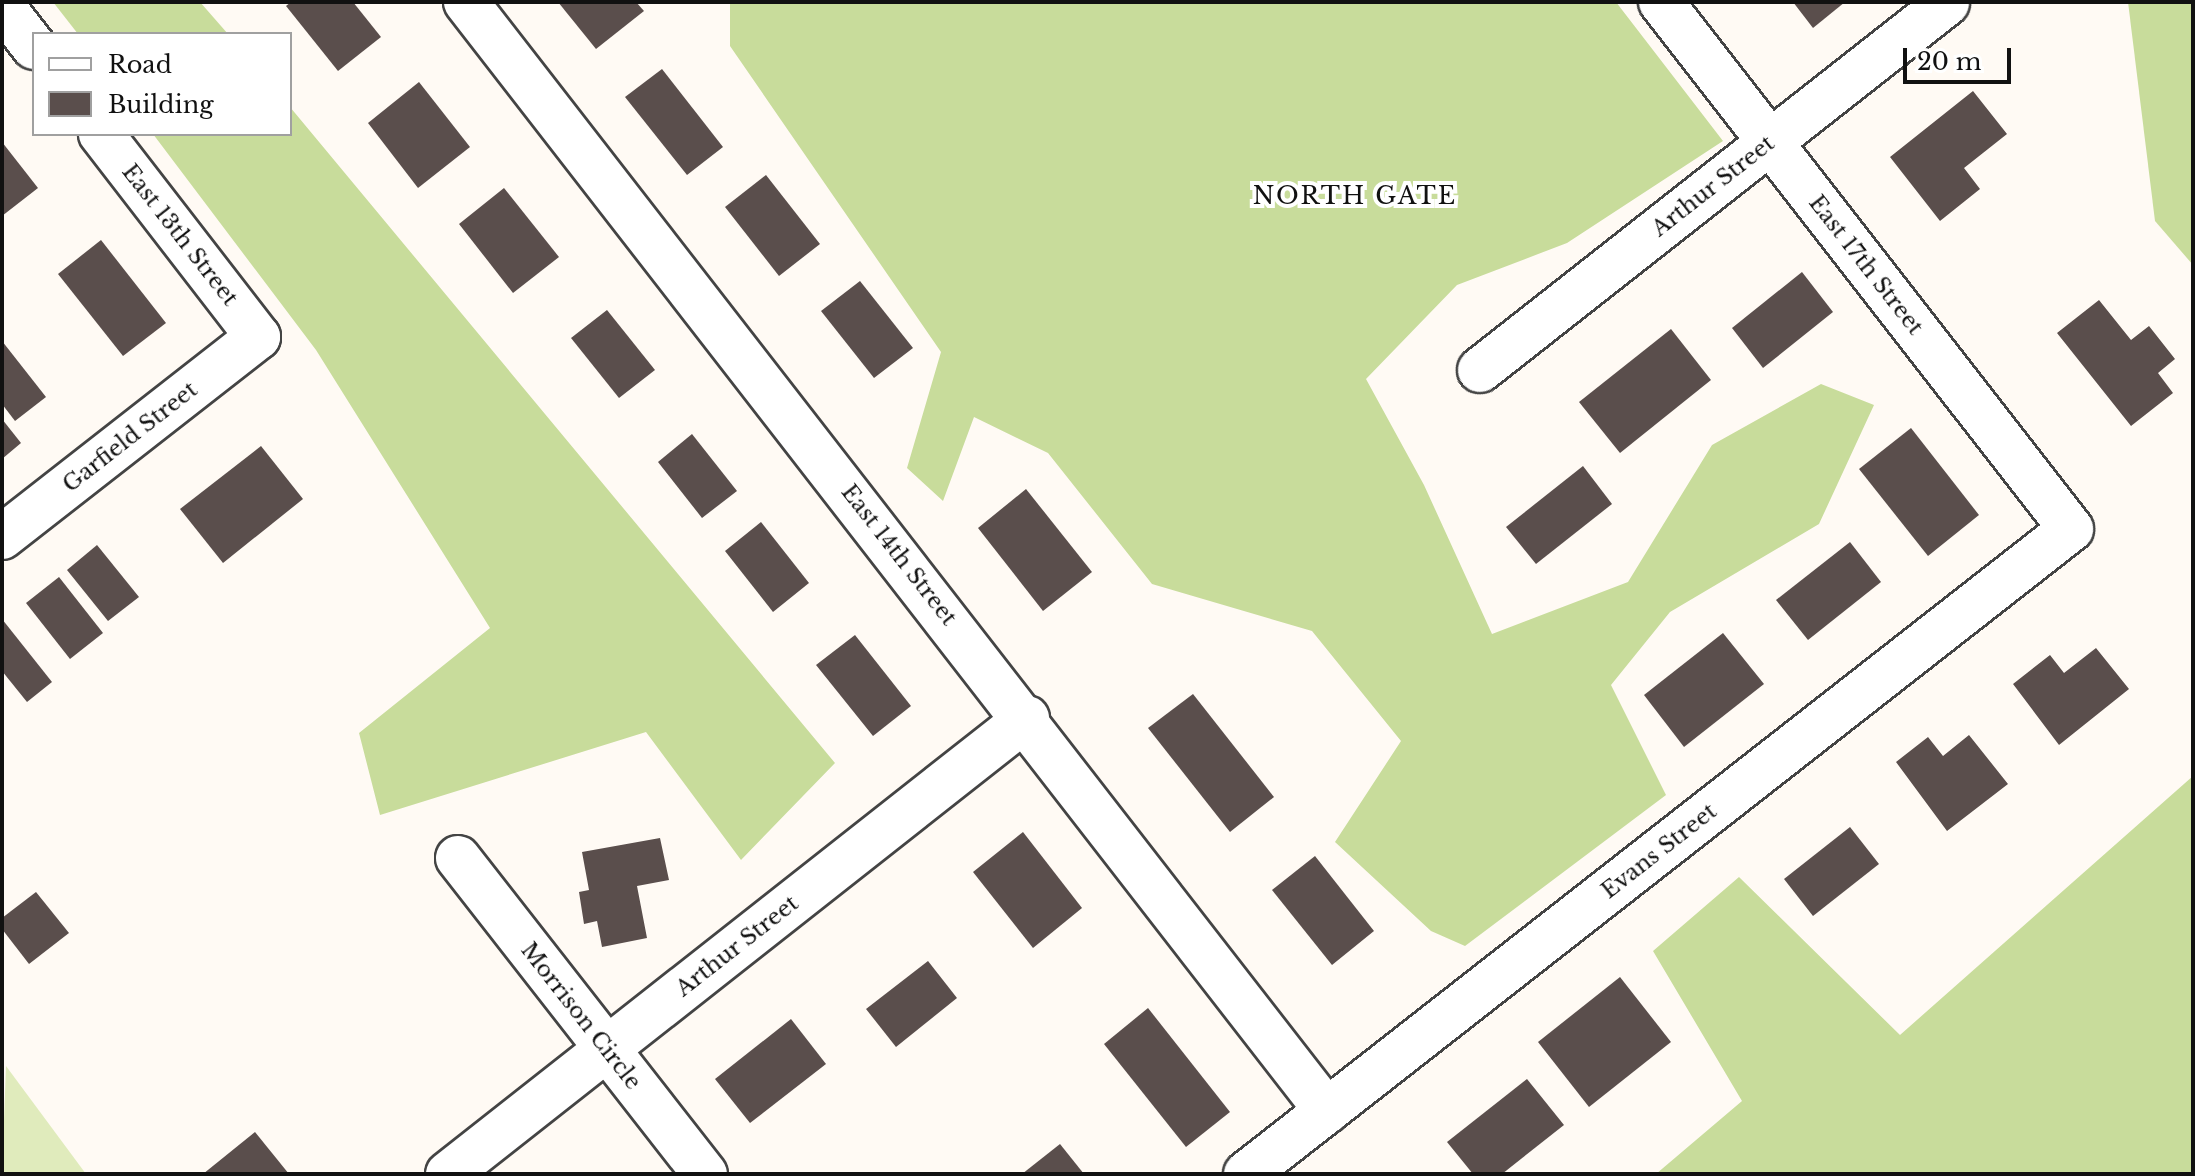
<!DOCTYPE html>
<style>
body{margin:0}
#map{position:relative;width:2195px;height:1176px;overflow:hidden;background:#fffaf4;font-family:"Libre Baskerville",serif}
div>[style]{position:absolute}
.green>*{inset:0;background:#e0ebbc}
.forest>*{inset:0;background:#c8dc9b}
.building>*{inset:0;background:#5a4e4c}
.roads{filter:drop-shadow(2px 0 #444) drop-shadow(-2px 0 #444) drop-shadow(0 2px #444) drop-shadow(0 -2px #444)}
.minor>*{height:44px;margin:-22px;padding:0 22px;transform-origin:22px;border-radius:22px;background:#fff}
span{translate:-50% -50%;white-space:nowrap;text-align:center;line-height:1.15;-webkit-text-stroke:8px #fff;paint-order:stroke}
.street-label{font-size:22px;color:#111}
.neighbourhood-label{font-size:24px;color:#111;letter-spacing:2px}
.frame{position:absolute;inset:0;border:4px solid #111;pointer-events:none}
.legend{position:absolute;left:32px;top:32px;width:260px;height:104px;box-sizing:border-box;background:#fff;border:2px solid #a0a0a0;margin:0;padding:10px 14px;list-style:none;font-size:24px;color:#111}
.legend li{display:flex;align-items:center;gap:16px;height:40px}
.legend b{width:40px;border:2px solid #a0a0a0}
.scale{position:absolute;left:1903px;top:48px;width:108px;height:36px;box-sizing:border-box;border:4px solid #111;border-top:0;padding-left:10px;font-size:24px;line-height:28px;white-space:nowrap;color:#111;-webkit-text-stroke:6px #fff;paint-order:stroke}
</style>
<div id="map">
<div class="green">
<i style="clip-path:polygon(6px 1066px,86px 1174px,2px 1174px)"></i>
</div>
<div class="forest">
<i style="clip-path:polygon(53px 2px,200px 2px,228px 34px,78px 34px)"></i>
<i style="clip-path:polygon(730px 2px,1616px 2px,1723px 141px,1567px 243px,1457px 285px,1366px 379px,1424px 485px,1492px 634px,1628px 582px,1712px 445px,1821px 384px,1874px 405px,1819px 524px,1670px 612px,1611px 685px,1666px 795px,1465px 946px,1431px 931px,1335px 842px,1401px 741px,1312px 631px,1152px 584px,1048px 453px,974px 417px,943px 501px,907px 468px,941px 352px,730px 46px)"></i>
<i style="clip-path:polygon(2128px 2px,2193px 2px,2193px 265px,2155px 221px)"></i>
<i style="clip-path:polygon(290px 107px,835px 763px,741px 860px,646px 732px,380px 815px,359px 733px,490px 628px,316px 350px,153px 134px,290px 134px)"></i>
<i style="clip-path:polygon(2193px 776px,2193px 1174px,1656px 1174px,1742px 1101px,1653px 951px,1739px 877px,1900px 1035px)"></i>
</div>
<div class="building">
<i style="clip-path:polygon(291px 2px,353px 2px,381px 37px,338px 71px,286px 6px)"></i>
<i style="clip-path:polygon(558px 2px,636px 2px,644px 11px,596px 49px)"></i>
<i style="clip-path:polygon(1793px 2px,1845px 2px,1813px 28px)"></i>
<i style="clip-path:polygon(662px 69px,723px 147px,687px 175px,625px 97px)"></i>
<i style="clip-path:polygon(419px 82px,470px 147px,418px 188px,368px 123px)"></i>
<i style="clip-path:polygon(1973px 91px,2007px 134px,1964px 168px,1980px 189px,1940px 221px,1890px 157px)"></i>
<i style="clip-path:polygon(2px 142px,38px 188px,2px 216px)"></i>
<i style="clip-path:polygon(766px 175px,820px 244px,779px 276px,725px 207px)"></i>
<i style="clip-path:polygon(504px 188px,559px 257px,513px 293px,459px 224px)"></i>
<i style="clip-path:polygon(101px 240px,166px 323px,123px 356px,58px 274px)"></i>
<i style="clip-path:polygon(1802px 272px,1833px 312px,1763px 368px,1732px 328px)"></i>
<i style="clip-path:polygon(860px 281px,913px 348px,874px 378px,821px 311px)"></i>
<i style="clip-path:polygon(2099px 300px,2131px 340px,2149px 326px,2175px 359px,2158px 373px,2173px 393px,2131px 426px,2057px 333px)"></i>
<i style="clip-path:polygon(607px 310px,655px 370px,619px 398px,571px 338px)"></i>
<i style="clip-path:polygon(1671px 329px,1711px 380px,1620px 453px,1579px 402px)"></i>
<i style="clip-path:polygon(2px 341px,46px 397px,15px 421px,2px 404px)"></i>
<i style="clip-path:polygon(2px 419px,21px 443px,2px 459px)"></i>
<i style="clip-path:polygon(1911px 428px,1979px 515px,1928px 556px,1859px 469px)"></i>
<i style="clip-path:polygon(692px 434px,737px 491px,702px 518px,658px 462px)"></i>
<i style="clip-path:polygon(261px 446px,303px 499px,223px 563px,180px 509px)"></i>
<i style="clip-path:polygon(1583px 466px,1612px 504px,1536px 564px,1506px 527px)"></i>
<i style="clip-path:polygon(1026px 489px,1092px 572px,1043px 611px,978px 528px)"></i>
<i style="clip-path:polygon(761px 522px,809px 583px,773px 612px,725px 551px)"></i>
<i style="clip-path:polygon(1850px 542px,1881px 582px,1808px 640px,1776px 600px)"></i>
<i style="clip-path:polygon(97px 545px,139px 597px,108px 621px,67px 570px)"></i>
<i style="clip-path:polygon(59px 577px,103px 633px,70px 659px,26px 603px)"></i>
<i style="clip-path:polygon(2px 619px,52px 682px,27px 702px,2px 671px)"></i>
<i style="clip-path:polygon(1723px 633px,1764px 684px,1684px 747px,1644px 695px)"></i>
<i style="clip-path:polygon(855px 635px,911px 706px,873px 736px,816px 665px)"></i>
<i style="clip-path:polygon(2096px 648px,2129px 689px,2059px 745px,2013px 684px,2050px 655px,2064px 673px)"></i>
<i style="clip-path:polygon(1193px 694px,1274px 797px,1230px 832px,1148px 728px)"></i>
<i style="clip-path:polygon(1969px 735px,2008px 784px,1947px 831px,1896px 762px,1928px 737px,1943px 756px)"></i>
<i style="clip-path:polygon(1850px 827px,1879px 864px,1813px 916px,1784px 879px)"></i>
<i style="clip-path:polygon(1023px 832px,1082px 908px,1033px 948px,973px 872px)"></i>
<i style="clip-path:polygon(660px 838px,669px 880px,637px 886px,647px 938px,602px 947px,597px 921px,584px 924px,579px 892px,589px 890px,582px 852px)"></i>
<i style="clip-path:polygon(1315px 856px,1374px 931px,1332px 965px,1272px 890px)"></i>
<i style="clip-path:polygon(36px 892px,69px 933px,29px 964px,2px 929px,2px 918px)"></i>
<i style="clip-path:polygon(928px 961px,957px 998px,896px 1047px,866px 1009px)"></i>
<i style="clip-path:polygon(1620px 977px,1671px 1042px,1589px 1107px,1538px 1042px)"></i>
<i style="clip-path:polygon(1148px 1008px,1230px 1112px,1186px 1147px,1104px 1044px)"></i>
<i style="clip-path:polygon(791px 1019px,826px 1064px,750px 1123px,715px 1079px)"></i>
<i style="clip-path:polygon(1527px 1079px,1564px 1125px,1502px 1174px,1473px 1174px,1447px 1142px)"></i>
<i style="clip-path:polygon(255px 1132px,289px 1174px,203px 1174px)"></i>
<i style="clip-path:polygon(1060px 1144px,1084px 1174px,1022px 1174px)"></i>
</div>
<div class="roads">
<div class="minor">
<i style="left:466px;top:2px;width:1404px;rotate:52.18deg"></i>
<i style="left:2px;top:6px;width:52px;rotate:52deg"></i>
<i style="left:1480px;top:370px;width:594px;rotate:-38.16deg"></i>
<i style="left:2px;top:537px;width:325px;rotate:-38deg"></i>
<i style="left:258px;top:337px;width:257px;rotate:-127.7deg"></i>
<i style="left:458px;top:858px;width:401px;rotate:52deg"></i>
<i style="left:448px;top:1174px;width:737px;rotate:-38.22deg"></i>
<i style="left:1246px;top:1174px;width:1047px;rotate:-38.02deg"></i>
<i style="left:2071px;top:529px;width:668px;rotate:-127.88deg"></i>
</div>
</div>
<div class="street-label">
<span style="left:1713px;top:186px;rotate:-38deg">Arthur Street</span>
<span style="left:180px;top:235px;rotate:52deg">East 13th Street</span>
<span style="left:1866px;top:265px;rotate:52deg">East 17th Street</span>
<span style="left:130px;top:437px;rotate:-38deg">Garfield Street</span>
<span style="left:899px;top:555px;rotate:52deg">East 14th Street</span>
<span style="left:1659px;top:851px;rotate:-38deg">Evans Street</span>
<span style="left:737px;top:946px;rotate:-38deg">Arthur Street</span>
<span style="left:581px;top:1016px;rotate:52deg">Morrison Circle</span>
</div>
<div class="neighbourhood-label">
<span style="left:1355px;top:196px">NORTH GATE</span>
</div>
<div class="frame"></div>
<ul class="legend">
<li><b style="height:10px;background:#fff"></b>Road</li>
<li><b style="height:22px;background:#5a4e4c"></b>Building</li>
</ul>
<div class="scale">20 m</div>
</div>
